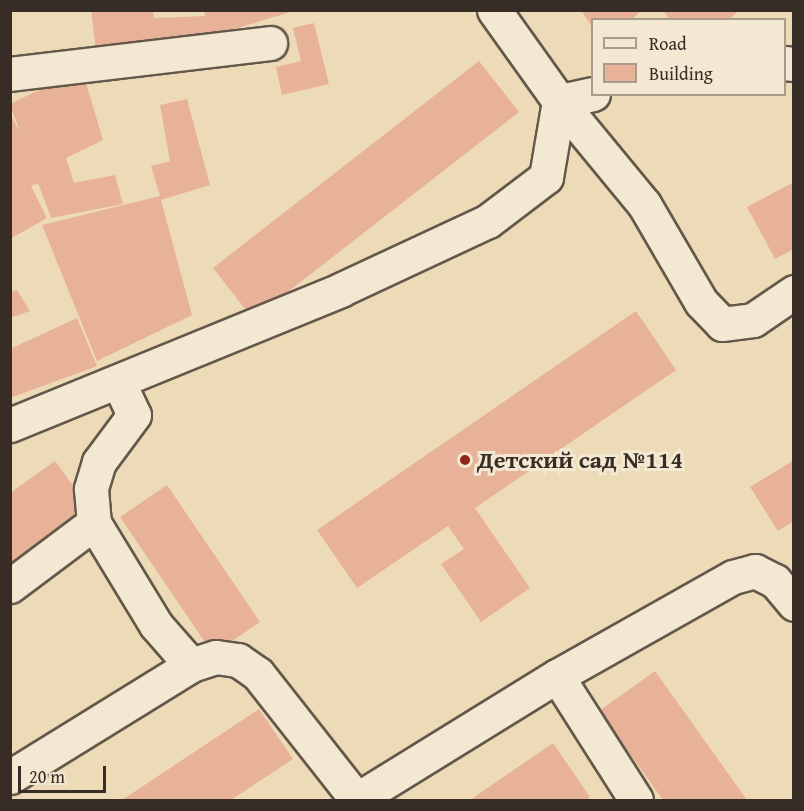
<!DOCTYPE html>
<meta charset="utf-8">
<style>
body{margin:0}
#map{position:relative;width:804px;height:811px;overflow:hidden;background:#eddbb8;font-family:"Gentium Book Plus",serif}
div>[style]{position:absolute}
.building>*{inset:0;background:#e8b299}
.roads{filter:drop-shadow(2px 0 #64584a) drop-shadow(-2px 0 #64584a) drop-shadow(0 2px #64584a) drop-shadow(0 -2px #64584a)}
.minor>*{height:33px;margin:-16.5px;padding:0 16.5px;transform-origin:16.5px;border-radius:16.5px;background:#f3e8d1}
.dots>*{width:16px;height:16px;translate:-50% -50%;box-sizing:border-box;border:3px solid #f3e8d1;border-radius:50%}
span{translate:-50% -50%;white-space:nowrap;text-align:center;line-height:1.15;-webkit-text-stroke:6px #f3e8d1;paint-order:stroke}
.poi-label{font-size:24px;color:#372d26;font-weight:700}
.left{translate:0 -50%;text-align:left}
.frame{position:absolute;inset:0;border:12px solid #372d26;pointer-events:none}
.legend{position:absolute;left:591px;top:18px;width:195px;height:78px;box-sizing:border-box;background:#f3e8d1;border:2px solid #a89d8d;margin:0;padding:8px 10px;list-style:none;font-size:18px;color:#372d26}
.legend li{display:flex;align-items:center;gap:12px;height:30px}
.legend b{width:30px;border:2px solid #a89d8d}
.scale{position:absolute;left:18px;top:766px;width:88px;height:27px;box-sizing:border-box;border:3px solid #372d26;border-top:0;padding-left:8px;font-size:18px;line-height:21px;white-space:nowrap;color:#372d26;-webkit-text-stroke:4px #f3e8d1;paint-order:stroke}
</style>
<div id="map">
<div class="building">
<i style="clip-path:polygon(91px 10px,153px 10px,154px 18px,205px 16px,204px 10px,294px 11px,184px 44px,97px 58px)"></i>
<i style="clip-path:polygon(581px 10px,642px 10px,631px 20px,592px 20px,592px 27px)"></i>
<i style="clip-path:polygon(663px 10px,740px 10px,728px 20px,670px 20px)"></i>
<i style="clip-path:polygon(314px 23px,329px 84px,282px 95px,276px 67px,301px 61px,293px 28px)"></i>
<i style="clip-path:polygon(479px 61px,519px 112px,253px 319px,213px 268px)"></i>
<i style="clip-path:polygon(82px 69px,103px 140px,66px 158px,74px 183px,115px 175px,123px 204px,51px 218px,38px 183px,31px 186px,47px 218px,10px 239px,10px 114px,20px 132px,10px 104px)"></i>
<i style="clip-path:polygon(187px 99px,210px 185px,161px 200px,192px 315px,97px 361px,42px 225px,160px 196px,151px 166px,170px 161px,160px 105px)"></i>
<i style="clip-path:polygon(794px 182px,794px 249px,775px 259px,747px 207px)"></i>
<i style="clip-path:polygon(17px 290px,30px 311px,10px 318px,10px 292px)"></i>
<i style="clip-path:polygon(636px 311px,676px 370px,475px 508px,530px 588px,481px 622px,441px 564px,464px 549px,448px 526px,357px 588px,317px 530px)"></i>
<i style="clip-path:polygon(77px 318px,97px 366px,10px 398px,10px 349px)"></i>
<i style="clip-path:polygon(794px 460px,794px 521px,778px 531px,750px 487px)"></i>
<i style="clip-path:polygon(55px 461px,91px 510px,10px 567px,10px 493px)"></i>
<i style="clip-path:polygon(167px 485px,260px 622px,213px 654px,120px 517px)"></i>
<i style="clip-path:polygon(655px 671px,747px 800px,663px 800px,599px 711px)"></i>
<i style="clip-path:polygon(259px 709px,293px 759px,231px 800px,122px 800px)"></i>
<i style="clip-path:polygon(553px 743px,590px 797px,586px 800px,470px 800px)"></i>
</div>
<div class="roads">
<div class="minor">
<i style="left:784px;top:63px;width:10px;rotate:6deg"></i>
<i style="left:10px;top:74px;width:262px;rotate:-6.8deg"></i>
<i style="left:593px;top:94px;width:35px;rotate:168deg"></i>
<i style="left:559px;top:101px;width:134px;rotate:50.5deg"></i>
<i style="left:644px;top:204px;width:113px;rotate:59.8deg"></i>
<i style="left:701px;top:302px;width:30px;rotate:46deg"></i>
<i style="left:722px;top:324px;width:31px;rotate:-7deg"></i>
<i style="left:753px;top:320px;width:50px;rotate:-34.3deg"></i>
<i style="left:119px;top:383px;width:35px;rotate:65deg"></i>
<i style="left:134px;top:415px;width:59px;rotate:126.7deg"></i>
<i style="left:99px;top:462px;width:28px;rotate:107deg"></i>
<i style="left:91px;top:489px;width:34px;rotate:85deg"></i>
<i style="left:94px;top:523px;width:119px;rotate:58.7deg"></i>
<i style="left:156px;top:625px;width:53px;rotate:48.8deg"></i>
<i style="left:191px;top:665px;width:26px;rotate:-18deg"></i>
<i style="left:216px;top:657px;width:22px;rotate:8deg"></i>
<i style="left:238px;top:660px;width:24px;rotate:35deg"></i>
<i style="left:258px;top:674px;width:160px;rotate:51.8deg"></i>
<i style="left:10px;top:425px;width:357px;rotate:-22.2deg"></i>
<i style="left:340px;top:290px;width:163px;rotate:-25deg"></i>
<i style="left:488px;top:221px;width:73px;rotate:-37.2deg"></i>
<i style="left:546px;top:177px;width:77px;rotate:-80.3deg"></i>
<i style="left:559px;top:101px;width:112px;rotate:-125.5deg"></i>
<i style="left:10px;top:586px;width:105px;rotate:-36.9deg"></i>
<i style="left:557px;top:676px;width:147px;rotate:57.5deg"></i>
<i style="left:10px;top:777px;width:213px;rotate:-31.7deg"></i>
<i style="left:356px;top:800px;width:236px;rotate:-31.7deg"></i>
<i style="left:557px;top:676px;width:202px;rotate:-29.4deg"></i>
<i style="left:733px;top:577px;width:23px;rotate:-15deg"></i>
<i style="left:755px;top:571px;width:22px;rotate:27deg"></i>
<i style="left:775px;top:581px;width:30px;rotate:50deg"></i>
</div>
</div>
<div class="dots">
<i style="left:465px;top:460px;background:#8f2418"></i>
</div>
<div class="poi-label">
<span class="left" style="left:477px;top:460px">Детский сад №114</span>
</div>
<div class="frame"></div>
<ul class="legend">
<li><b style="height:8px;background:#f3e8d1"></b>Road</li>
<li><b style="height:16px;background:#e8b299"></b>Building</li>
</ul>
<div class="scale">20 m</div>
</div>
